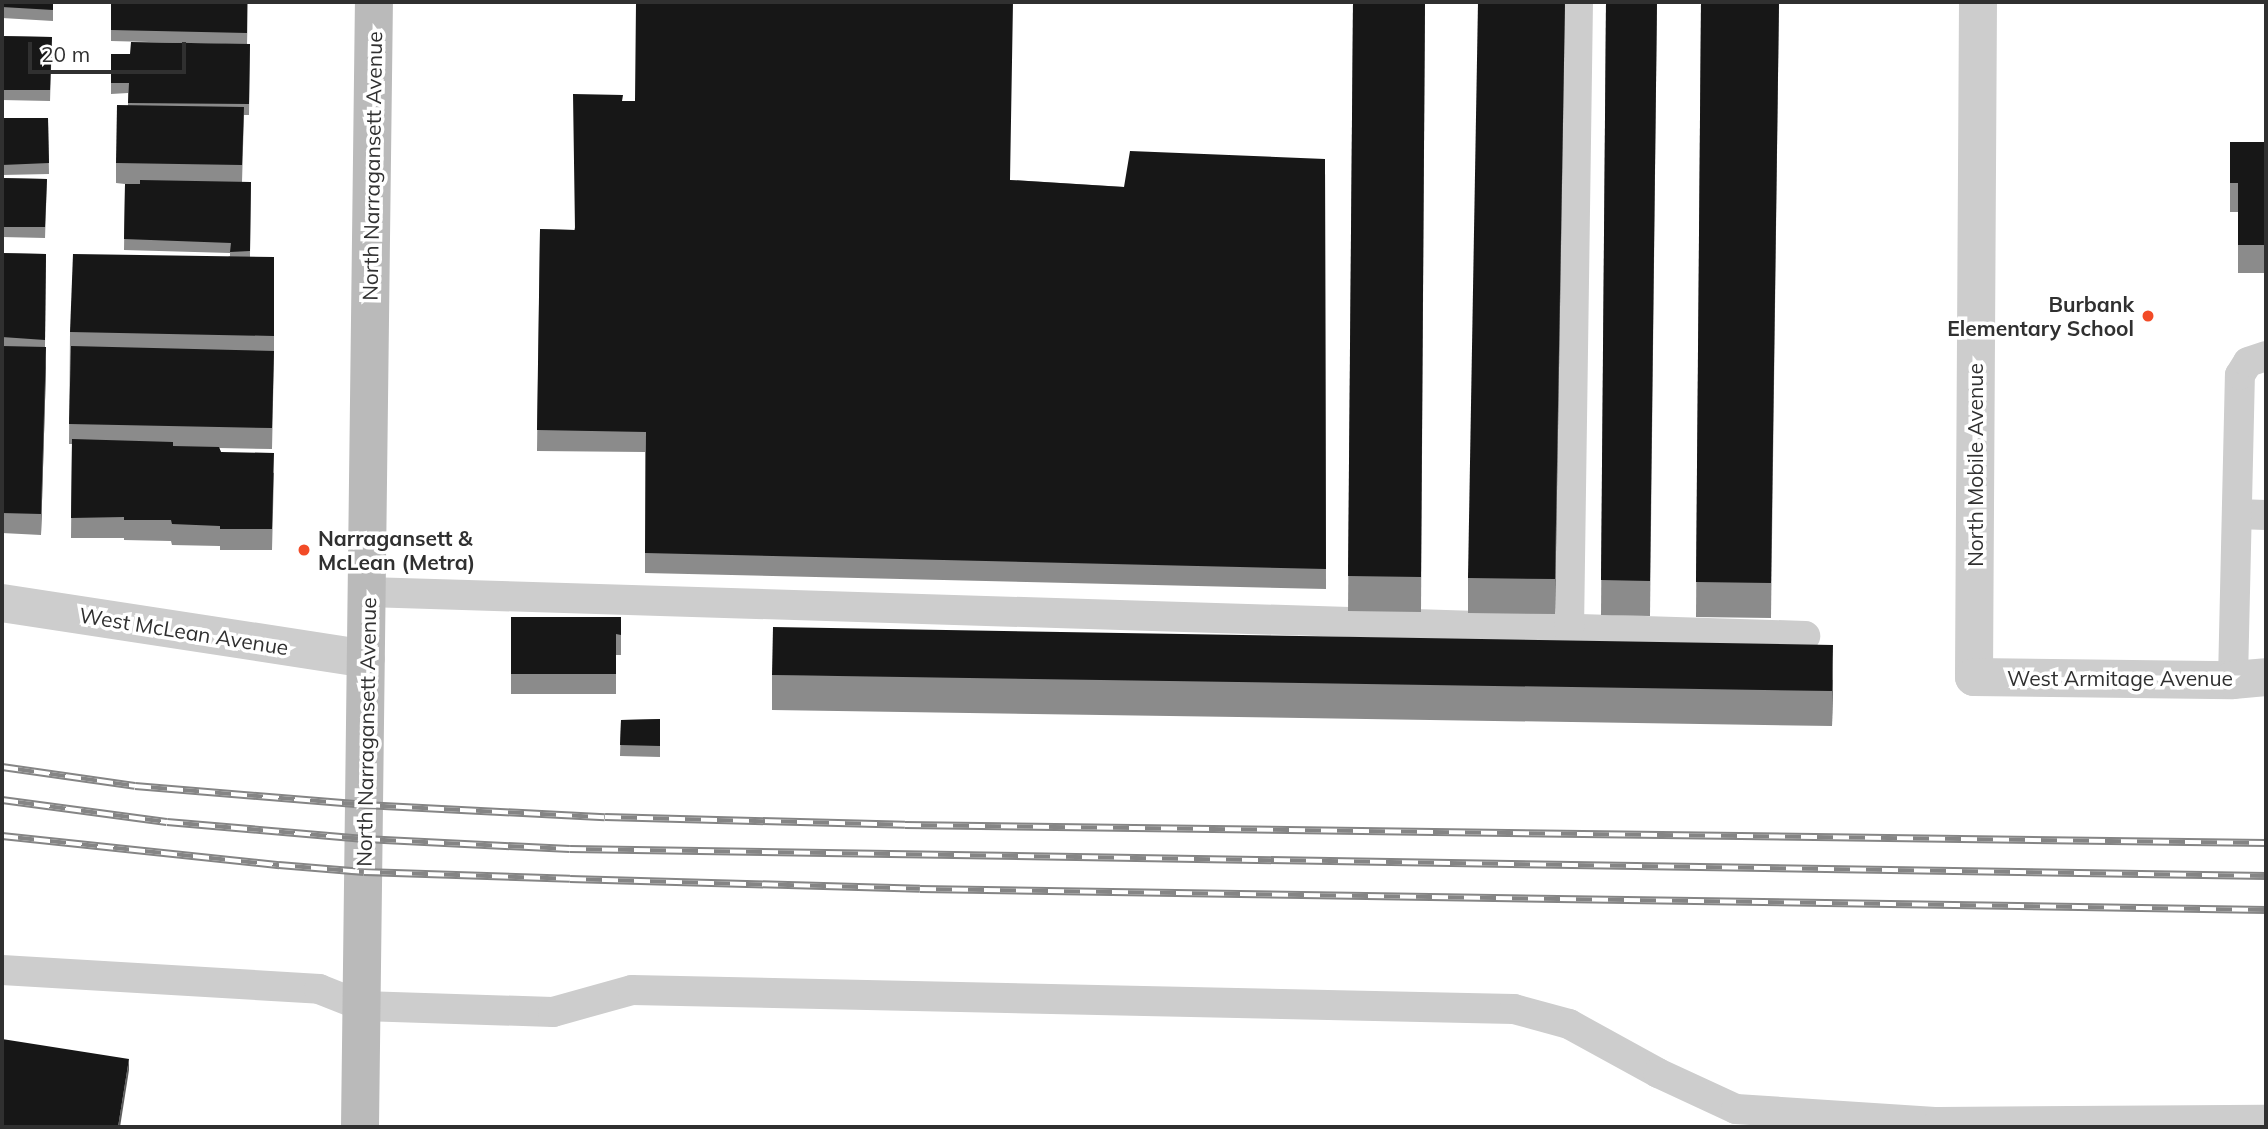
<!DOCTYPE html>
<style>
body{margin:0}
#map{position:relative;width:2268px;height:1129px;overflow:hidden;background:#fff;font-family:Mulish,sans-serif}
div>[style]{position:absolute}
.lane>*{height:30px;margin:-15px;padding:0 15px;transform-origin:15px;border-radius:15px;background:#cdcdcd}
.street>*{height:38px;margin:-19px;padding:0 19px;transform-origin:19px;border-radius:19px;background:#cdcdcd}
.secondary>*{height:38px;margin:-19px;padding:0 19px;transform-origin:19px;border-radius:19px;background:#bababa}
.rail>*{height:8px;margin-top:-4px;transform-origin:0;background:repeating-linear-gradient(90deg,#fff 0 16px,#858585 0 32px);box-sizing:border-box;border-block:2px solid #858585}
.wall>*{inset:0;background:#8b8b8b}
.shaded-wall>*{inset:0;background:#5d5d5d}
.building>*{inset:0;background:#171717}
.dots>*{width:19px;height:19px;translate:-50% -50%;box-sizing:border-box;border:4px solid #fff;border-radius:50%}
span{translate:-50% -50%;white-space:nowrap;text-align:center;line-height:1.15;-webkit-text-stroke:7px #fff;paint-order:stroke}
.street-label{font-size:21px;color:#303030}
.poi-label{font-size:21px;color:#303030;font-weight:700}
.right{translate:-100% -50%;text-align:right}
.left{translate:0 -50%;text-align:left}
.frame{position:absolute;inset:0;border:4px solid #303030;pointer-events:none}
.scale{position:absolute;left:28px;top:42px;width:158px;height:32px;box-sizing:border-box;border:4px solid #303030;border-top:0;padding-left:9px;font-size:21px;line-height:24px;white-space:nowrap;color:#303030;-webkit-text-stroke:5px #fff;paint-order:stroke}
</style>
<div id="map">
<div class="lane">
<i style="left:2237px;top:514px;width:29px;rotate:2deg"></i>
<i style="left:367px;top:592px;width:1439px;rotate:1.75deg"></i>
<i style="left:1569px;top:630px;width:628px;rotate:-89.18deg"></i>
<i style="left:2233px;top:680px;width:305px;rotate:-88.7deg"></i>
<i style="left:2240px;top:375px;width:15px;rotate:-58deg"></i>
<i style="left:2248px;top:362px;width:19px;rotate:-18deg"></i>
<i style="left:2px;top:970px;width:318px;rotate:3.4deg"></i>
<i style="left:319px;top:989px;width:46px;rotate:21.6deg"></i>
<i style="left:362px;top:1006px;width:191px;rotate:1.8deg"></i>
<i style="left:553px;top:1012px;width:82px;rotate:-15.6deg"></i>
<i style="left:632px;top:990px;width:882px;rotate:1.23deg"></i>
<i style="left:1514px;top:1009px;width:57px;rotate:15.3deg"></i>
<i style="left:1569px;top:1024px;width:102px;rotate:28.8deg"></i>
<i style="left:1658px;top:1073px;width:86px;rotate:24.8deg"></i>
<i style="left:1736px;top:1109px;width:203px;rotate:3.7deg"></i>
<i style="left:1939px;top:1122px;width:327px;rotate:-0.4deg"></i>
</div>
<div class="street">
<i style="left:1978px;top:2px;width:675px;rotate:90.34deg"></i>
<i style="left:1974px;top:677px;width:259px;rotate:0.7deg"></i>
<i style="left:2233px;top:680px;width:33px;rotate:-5deg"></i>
<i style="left:2px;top:603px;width:368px;rotate:8.7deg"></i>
</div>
<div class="secondary">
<i style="left:360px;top:1127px;width:1125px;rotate:-89.29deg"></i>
</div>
<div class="rail">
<i style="left:2px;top:767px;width:134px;rotate:8.1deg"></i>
<i style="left:135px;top:786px;width:230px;rotate:4.7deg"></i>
<i style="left:364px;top:805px;width:241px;rotate:2.9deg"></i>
<i style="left:605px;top:817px;width:300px;rotate:1.5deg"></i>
<i style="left:905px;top:825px;width:1361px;rotate:0.76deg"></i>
<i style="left:2px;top:800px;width:166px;rotate:7.6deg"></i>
<i style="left:167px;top:822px;width:198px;rotate:4.9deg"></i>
<i style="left:364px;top:839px;width:206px;rotate:2.8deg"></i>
<i style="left:570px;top:849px;width:1696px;rotate:0.91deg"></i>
<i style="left:2px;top:836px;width:279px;rotate:6deg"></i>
<i style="left:279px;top:865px;width:85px;rotate:4.7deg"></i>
<i style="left:364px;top:872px;width:206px;rotate:1.9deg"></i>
<i style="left:570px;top:879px;width:350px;rotate:1.6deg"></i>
<i style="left:920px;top:889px;width:1346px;rotate:0.89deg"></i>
<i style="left:2px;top:1028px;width:2px"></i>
</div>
<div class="wall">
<i style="clip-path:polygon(2px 2px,53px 2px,53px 21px,2px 18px)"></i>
<i style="clip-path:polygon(111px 2px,248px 2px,247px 44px,250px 44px,249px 115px,244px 115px,242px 182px,251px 182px,250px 257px,274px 257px,274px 357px,272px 449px,219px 448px,221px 452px,274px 473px,272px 550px,220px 550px,220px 546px,172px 545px,171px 541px,124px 540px,124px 538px,71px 538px,72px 444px,69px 444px,70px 332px,230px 256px,230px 253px,124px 250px,125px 184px,116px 183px,116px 163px,128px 105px,128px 93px,111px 94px,111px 54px,130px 54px,226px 44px,111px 41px)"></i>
<i style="clip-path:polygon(1353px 2px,1425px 2px,1421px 612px,1348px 611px)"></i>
<i style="clip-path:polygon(1565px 2px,1555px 614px,1468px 613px,1468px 578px)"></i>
<i style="clip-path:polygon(1606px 2px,1657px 2px,1650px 616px,1601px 615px)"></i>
<i style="clip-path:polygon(1701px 2px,1779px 2px,1771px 618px,1696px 617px)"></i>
<i style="clip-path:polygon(2px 36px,52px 37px,50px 101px,2px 100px)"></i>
<i style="clip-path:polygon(623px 101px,635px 101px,1010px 180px,1124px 187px,1325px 159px,1326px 589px,645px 573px,645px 452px,537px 451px,540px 229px,574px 230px)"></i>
<i style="clip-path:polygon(2px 118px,48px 118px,49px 174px,2px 175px)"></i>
<i style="clip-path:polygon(2230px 142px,2266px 142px,2266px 273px,2238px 273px,2238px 212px,2230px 212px)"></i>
<i style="clip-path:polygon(2px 178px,47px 179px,45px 238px,2px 237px)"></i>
<i style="clip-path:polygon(2px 253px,46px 254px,45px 347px,46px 368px,41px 535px,2px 533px)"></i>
<i style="clip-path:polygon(511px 617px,621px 617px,621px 655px,616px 655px,616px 694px,511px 694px)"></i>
<i style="clip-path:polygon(772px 675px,1833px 680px,1832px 726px,772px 710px)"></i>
<i style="clip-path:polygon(660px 719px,660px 757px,620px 756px,621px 720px)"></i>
</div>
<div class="shaded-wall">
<i style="clip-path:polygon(1565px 2px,1555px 614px,1555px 579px)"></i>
<i style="clip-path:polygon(46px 347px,46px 368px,41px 535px,41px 514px)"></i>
<i style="clip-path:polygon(1833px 645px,1833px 680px,1832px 726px,1832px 691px)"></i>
<i style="clip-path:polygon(129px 1059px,129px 1070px,120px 1127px,118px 1127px)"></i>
</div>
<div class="building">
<i style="clip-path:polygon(2px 2px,53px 2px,53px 10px,2px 7px)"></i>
<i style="clip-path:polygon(111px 2px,247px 2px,247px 33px,111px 30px)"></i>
<i style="clip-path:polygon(636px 2px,1013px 2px,1010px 180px,1124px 187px,1130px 151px,1325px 159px,1326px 569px,645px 553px,646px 432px,537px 430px,540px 229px,575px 230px,573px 94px,623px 95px,622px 101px,635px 101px)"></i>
<i style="clip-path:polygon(1353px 2px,1425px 2px,1421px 577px,1348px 576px)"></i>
<i style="clip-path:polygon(1478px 2px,1565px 2px,1555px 579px,1468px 578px)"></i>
<i style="clip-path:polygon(1606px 2px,1657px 2px,1650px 581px,1601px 580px)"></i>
<i style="clip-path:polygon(1701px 2px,1779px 2px,1771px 583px,1696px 582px)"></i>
<i style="clip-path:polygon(2px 36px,52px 37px,50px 90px,2px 90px)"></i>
<i style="clip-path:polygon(131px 42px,250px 44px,249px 104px,128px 103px,129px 83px,111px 83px,111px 54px,130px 54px)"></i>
<i style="clip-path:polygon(117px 105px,244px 107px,242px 165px,116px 163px)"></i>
<i style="clip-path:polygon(2px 118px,48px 118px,49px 163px,2px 165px)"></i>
<i style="clip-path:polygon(2230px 142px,2266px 142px,2266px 245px,2238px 245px,2238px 183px,2230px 183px)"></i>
<i style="clip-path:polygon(2px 178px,47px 179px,45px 227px,2px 227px)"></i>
<i style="clip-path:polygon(140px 180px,251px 182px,250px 251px,230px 252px,231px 243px,124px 239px,125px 184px,140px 184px)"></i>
<i style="clip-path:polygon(2px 253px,46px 254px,45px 340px,2px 337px)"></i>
<i style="clip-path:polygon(73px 254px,274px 257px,274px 336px,70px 332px)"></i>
<i style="clip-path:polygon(2px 346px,46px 347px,41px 514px,2px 513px)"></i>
<i style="clip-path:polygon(71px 346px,274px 351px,272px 428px,69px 424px)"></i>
<i style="clip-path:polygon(72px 439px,173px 442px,173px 446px,219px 447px,221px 452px,274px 453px,272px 529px,220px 529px,220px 526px,172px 524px,171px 520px,124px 520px,124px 517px,71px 518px)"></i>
<i style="clip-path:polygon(511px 617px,621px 617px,621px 635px,616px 634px,616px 674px,511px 674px)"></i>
<i style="clip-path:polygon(773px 627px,1833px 645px,1832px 691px,772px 675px)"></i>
<i style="clip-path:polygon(660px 719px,660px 746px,620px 745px,621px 720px)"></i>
<i style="clip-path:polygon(2px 1039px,129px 1059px,118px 1127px,2px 1127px)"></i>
</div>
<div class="dots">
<i style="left:2148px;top:316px;background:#f24b27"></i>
<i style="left:304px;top:550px;background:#f24b27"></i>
</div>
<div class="street-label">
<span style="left:372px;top:166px;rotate:-89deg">North Narragansett Avenue</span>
<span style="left:1975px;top:465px;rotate:-90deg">North Mobile Avenue</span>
<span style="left:184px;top:631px;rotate:9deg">West McLean Avenue</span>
<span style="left:2120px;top:678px">West Armitage Avenue</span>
<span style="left:366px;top:732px;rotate:-89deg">North Narragansett Avenue</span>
</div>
<div class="poi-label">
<span class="right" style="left:2134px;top:316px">Burbank<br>Elementary School</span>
<span class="left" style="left:318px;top:550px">Narragansett &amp;<br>McLean (Metra)</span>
</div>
<div class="frame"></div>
<div class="scale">20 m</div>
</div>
